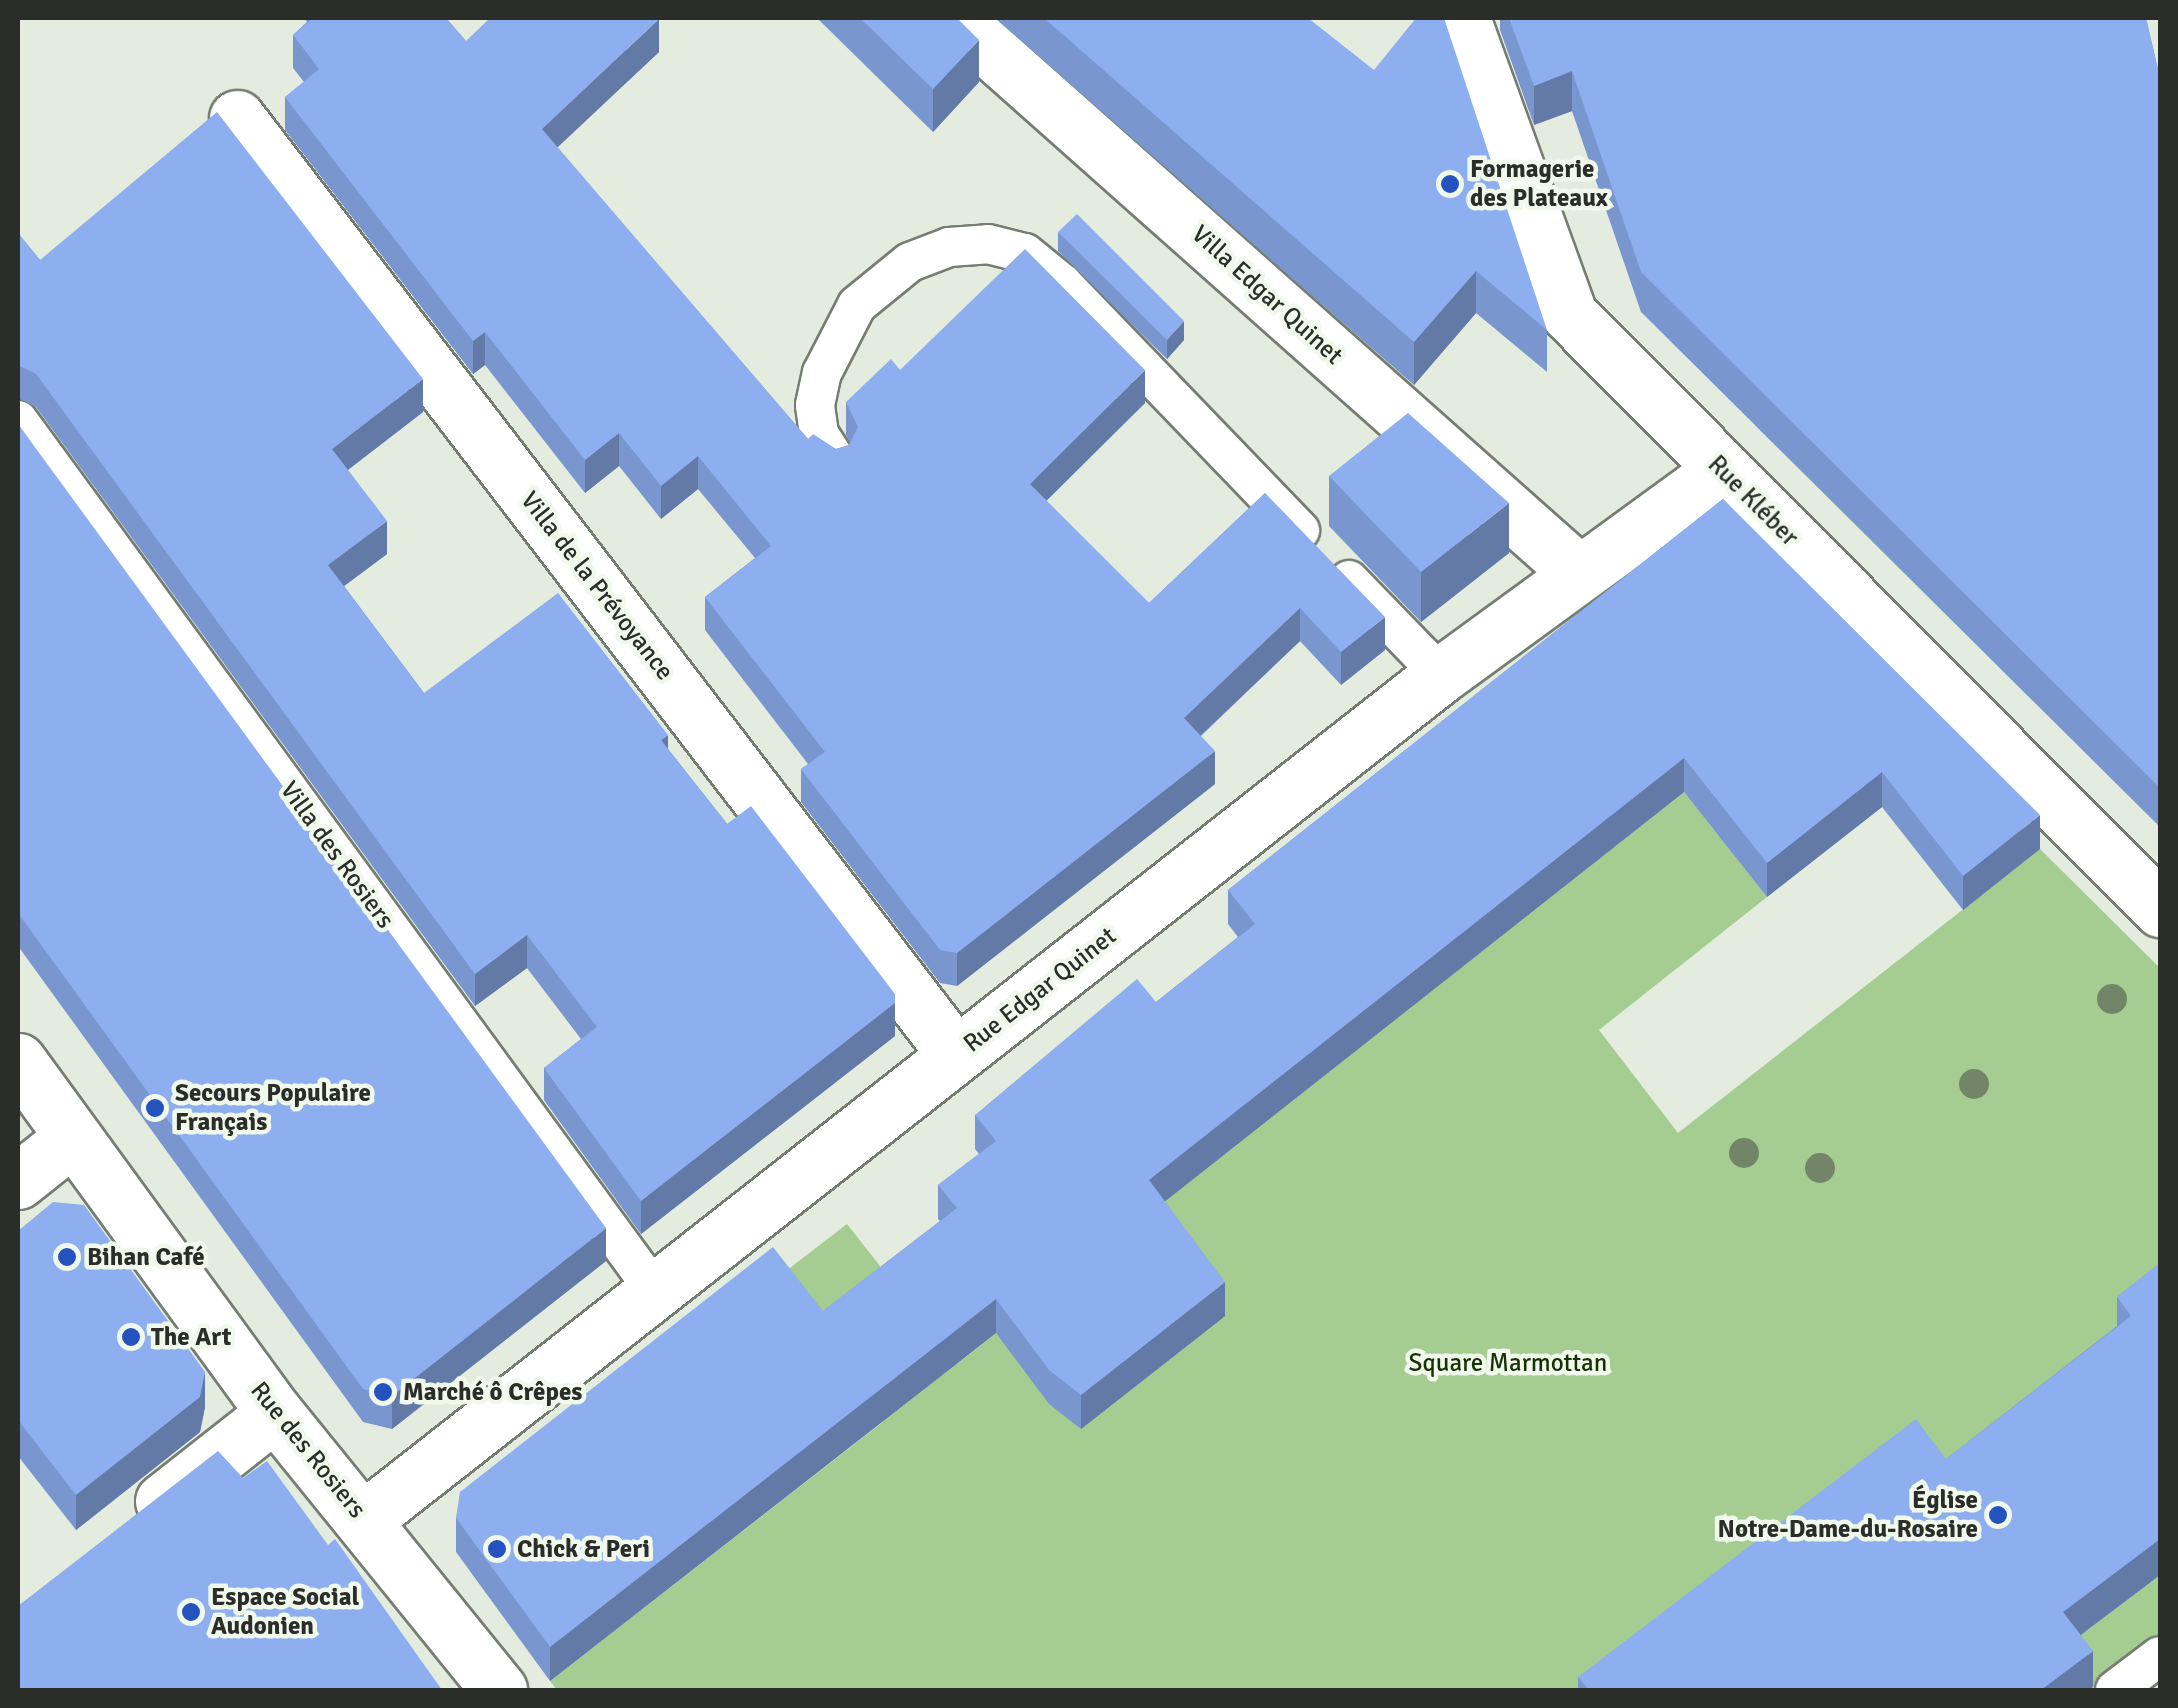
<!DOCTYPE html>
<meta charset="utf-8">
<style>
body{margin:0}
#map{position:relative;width:2178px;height:1708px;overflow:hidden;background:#e3ecdf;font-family:Signika,sans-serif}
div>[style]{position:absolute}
.green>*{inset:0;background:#a5cd92}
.roads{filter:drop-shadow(2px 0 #757d72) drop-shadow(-2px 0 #757d72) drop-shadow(0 2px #757d72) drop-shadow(0 -2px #757d72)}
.service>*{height:38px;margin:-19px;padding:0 19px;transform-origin:19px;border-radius:19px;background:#fff}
.minor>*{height:55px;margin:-27.5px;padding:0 27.5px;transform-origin:27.5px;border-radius:27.5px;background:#fff}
.tertiary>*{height:55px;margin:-27.5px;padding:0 27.5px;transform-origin:27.5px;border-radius:27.5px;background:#fff}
.trees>*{width:30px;height:30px;margin:-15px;border-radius:50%;background:#728667}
.wall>*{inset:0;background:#7996ce}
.shaded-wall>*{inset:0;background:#637aa7}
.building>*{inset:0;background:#8daeef}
.dots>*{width:28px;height:28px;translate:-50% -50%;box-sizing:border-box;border:5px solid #f0f9ec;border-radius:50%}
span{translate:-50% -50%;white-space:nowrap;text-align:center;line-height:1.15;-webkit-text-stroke:9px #f0f9ec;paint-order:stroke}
.poi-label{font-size:25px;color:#2a2d28;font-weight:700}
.left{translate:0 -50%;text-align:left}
.right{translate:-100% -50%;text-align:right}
.street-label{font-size:25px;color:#2a2d28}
.park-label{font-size:25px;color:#163204}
.frame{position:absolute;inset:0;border:20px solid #2a2d28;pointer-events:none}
</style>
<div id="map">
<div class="green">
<i style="clip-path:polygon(1684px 792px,1767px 897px,1599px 1030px,1678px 1133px,2040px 849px,2160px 968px,2160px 1300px,2131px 1352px,1608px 1690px,557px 1690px,550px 1681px,883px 1422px,773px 1281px,847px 1224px,957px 1364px)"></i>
<i style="clip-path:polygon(2160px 1575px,2160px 1634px,2093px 1687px,2063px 1648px)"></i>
</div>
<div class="roads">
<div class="service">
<i style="left:18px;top:420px;width:1079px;rotate:53.82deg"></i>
<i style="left:836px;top:460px;width:31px;rotate:-123deg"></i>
<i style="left:819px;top:434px;width:29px;rotate:-98deg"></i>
<i style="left:815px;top:405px;width:33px;rotate:-78deg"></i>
<i style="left:822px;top:373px;width:76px;rotate:-62.8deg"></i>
<i style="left:857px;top:305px;width:68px;rotate:-39.1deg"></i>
<i style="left:910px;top:262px;width:42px;rotate:-21deg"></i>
<i style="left:949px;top:247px;width:39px;rotate:-4deg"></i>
<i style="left:988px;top:244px;width:38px;rotate:14deg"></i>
<i style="left:1025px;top:253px;width:49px;rotate:39.2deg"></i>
<i style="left:1063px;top:284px;width:342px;rotate:46.1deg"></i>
<i style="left:1349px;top:580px;width:132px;rotate:45.9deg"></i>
<i style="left:2115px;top:1690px;width:56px;rotate:-37.1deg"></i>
</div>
<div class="minor">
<i style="left:954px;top:18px;width:836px;rotate:41.61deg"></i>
<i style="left:1462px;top:18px;width:315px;rotate:70.1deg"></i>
<i style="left:1569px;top:314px;width:839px;rotate:45.19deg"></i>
<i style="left:237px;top:118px;width:1181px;rotate:52.5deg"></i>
<i style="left:18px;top:1181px;width:69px;rotate:-38.5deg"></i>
<i style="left:163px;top:1501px;width:142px;rotate:-38.2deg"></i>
<i style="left:364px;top:1519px;width:1368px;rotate:-38.08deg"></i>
<i style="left:1441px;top:675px;width:348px;rotate:-36.1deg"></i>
</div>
<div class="tertiary">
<i style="left:18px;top:1061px;width:436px;rotate:53.9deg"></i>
<i style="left:275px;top:1413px;width:356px;rotate:51deg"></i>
</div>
</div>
<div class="trees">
<i style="left:2112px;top:999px"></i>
<i style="left:1974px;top:1084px"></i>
<i style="left:1744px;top:1153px"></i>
<i style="left:1820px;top:1168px"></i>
</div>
<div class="wall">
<i style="clip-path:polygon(304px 18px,446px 18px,466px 41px,659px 52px,557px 147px,808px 439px,836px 449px,849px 445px,850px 443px,846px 435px,846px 402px,900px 370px,1145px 403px,1046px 501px,1149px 603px,1265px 493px,1385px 650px,1341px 685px,1300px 641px,1201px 736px,1215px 784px,957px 986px,940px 983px,801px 802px,801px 769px,808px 764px,705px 630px,705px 597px,755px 558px,698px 489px,661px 519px,619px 466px,585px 493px,485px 365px,473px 374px,285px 130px,285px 97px,304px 82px,293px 68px,293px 35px,307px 22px)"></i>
<i style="clip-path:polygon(817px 18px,957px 18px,979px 82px,933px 132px)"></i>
<i style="clip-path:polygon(995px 18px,1308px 18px,1547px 330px,1547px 372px,1476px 313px,1414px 385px)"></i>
<i style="clip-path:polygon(1500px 18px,2146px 18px,2160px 78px,2160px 827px,1641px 312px,1572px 111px,1534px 125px,1500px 30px)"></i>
<i style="clip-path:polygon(1058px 232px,1184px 340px,1167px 359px,1058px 251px)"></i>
<i style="clip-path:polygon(18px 233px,40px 260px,423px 412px,348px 470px,387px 554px,344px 586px,424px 693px,668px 749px,895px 1036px,641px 1234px,544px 1100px,544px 1068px,581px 1039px,527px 968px,475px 1006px,36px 407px,18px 398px)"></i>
<i style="clip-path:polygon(18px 424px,606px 1261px,392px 1429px,363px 1422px,18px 946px)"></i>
<i style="clip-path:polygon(1329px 476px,1509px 553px,1421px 622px,1329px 526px)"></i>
<i style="clip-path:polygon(1723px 499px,2040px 849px,1963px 910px,1882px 807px,1767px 897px,1684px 792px,1165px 1201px,1225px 1316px,1081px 1429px,1049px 1404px,996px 1333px,550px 1681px,456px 1552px,456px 1518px,823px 1311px,940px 1221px,938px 1219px,938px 1185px,979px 1154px,975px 1149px,975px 1115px,1156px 1002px,1238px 937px,1228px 924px,1228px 890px)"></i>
<i style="clip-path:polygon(18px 1231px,205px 1407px,200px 1432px,76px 1530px,18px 1456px)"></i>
<i style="clip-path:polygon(2160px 1263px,2160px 1575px,2081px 1635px,2093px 1687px,2088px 1690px,1578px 1690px,1578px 1677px,1946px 1459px,2117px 1326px,2117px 1297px)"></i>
</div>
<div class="shaded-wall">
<i style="clip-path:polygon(659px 19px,659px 52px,542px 162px,542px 129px)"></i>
<i style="clip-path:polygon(979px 40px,979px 82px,933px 132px,933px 89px)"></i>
<i style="clip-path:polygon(1572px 71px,1572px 111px,1534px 125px,1534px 86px)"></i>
<i style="clip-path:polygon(1476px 271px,1476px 313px,1414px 385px,1414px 342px)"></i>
<i style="clip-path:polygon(1184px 321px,1184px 340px,1167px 359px,1167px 340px)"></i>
<i style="clip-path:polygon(485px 332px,485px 365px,473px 374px,473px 341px)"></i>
<i style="clip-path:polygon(1145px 370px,1145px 403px,1030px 517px,1030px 484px)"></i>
<i style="clip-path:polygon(423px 379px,423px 412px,332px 482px,332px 449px)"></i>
<i style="clip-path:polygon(619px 433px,619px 466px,585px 493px,585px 460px)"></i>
<i style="clip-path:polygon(698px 456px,698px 489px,661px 519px,661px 486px)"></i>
<i style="clip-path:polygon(1509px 503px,1509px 553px,1421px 622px,1421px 572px)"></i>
<i style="clip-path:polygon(387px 521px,387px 554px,328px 598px,328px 565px)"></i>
<i style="clip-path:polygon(1300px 608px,1300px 641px,1184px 751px,1184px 718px)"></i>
<i style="clip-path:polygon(1385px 617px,1385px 650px,1341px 685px,1341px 652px)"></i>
<i style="clip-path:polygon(668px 735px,668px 768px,661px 740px)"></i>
<i style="clip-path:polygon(1215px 751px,1215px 784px,957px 986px,957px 953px)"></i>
<i style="clip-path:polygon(1684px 758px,1684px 792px,1149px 1214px,1149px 1180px)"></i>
<i style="clip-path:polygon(1882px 772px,1882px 807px,1767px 897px,1767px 863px)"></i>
<i style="clip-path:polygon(2040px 815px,2040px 849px,1963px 910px,1963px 876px)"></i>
<i style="clip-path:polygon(527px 935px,527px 968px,475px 1006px,475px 974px)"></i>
<i style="clip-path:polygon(895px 994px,895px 1036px,641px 1234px,641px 1201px)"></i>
<i style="clip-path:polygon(606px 1228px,606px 1261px,392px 1429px,392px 1396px)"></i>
<i style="clip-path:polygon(1225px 1282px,1225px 1316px,1081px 1429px,1081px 1395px)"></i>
<i style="clip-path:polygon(996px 1299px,996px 1333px,550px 1681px,550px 1647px)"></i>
<i style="clip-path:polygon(205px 1372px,205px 1407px,200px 1432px,76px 1530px,76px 1495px)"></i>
<i style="clip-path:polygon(2160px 1539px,2160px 1575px,2063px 1648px,2063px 1612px)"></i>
<i style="clip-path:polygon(2093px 1651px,2093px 1687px,2088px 1690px,2041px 1690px)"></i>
</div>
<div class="building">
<i style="clip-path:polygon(313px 18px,446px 18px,466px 41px,490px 18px,657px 18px,659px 19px,542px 129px,808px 439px,813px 434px,836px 449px,849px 445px,858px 427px,846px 402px,891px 359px,900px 370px,1025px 249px,1145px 370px,1030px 484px,1149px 603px,1265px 493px,1385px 617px,1341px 652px,1300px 608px,1184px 718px,1215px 751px,957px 953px,940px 950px,801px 769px,825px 752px,705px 597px,771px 546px,698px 456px,661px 486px,619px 433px,585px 460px,485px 332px,473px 341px,285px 97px,319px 69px,293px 35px)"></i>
<i style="clip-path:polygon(860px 18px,957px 18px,979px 40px,933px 89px)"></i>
<i style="clip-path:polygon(1044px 18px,1308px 18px,1374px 70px,1416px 18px,1444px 18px,1547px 330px,1476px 271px,1414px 342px)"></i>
<i style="clip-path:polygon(1509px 18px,2146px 18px,2160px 78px,2160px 788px,1641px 272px,1572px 71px,1534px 86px)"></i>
<i style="clip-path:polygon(217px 112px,423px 379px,332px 449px,387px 521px,328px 565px,424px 693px,558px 593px,668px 735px,661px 740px,727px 824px,751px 806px,895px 994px,895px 1003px,641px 1201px,544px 1068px,597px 1027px,527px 935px,475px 974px,36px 374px,18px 365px,18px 233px,40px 260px)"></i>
<i style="clip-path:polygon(1077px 214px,1184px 321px,1167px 340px,1058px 232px)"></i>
<i style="clip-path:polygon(1408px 413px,1509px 503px,1421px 572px,1329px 476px)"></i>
<i style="clip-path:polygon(18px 424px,606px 1228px,392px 1396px,363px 1389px,18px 913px)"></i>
<i style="clip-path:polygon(1723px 499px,2040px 815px,1963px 876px,1882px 772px,1767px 863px,1684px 758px,1149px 1180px,1225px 1282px,1081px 1395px,1049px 1370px,996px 1299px,550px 1647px,456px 1518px,460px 1492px,773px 1247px,823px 1311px,957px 1208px,938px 1185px,996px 1141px,975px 1115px,1137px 979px,1156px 1002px,1255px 924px,1228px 890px)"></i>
<i style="clip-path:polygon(53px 1202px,84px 1205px,205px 1372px,200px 1397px,76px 1495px,18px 1420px,18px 1231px)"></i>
<i style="clip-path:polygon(2160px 1263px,2160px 1539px,2063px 1612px,2093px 1651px,2041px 1690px,1589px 1690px,1578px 1677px,1916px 1419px,1946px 1459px,2131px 1316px,2117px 1297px)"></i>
<i style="clip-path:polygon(218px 1451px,243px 1478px,267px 1461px,328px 1545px,335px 1539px,442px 1690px,18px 1690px,18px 1606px)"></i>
</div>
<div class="dots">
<i style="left:1450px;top:184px;background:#2453c0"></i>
<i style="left:155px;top:1108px;background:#2453c0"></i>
<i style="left:67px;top:1257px;background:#2453c0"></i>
<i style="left:131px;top:1337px;background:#2453c0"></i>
<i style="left:383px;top:1392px;background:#2453c0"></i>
<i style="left:1998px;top:1515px;background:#2453c0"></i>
<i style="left:497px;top:1549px;background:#2453c0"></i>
<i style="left:191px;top:1612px;background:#2453c0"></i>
</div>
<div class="poi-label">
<span class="left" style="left:1470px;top:184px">Formagerie<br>des Plateaux</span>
<span class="left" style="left:175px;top:1108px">Secours Populaire<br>Français</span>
<span class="left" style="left:87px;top:1257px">Bihan Café</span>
<span class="left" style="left:151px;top:1337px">The Art</span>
<span class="left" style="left:403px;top:1392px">Marché ô Crêpes</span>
<span class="right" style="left:1978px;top:1515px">Église<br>Notre-Dame-du-Rosaire</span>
<span class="left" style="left:517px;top:1549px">Chick &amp; Peri</span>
<span class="left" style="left:211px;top:1612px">Espace Social<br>Audonien</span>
</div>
<div class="street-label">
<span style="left:1267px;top:295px;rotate:42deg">Villa Edgar Quinet</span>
<span style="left:1753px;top:501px;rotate:45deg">Rue Kléber</span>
<span style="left:597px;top:586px;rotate:52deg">Villa de la Prévoyance</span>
<span style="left:337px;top:855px;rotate:54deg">Villa des Rosiers</span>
<span style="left:1040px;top:990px;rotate:-38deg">Rue Edgar Quinet</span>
<span style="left:308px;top:1450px;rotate:51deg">Rue des Rosiers</span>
</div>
<div class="park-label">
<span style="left:1508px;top:1363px">Square Marmottan</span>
</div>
<div class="frame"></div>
</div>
